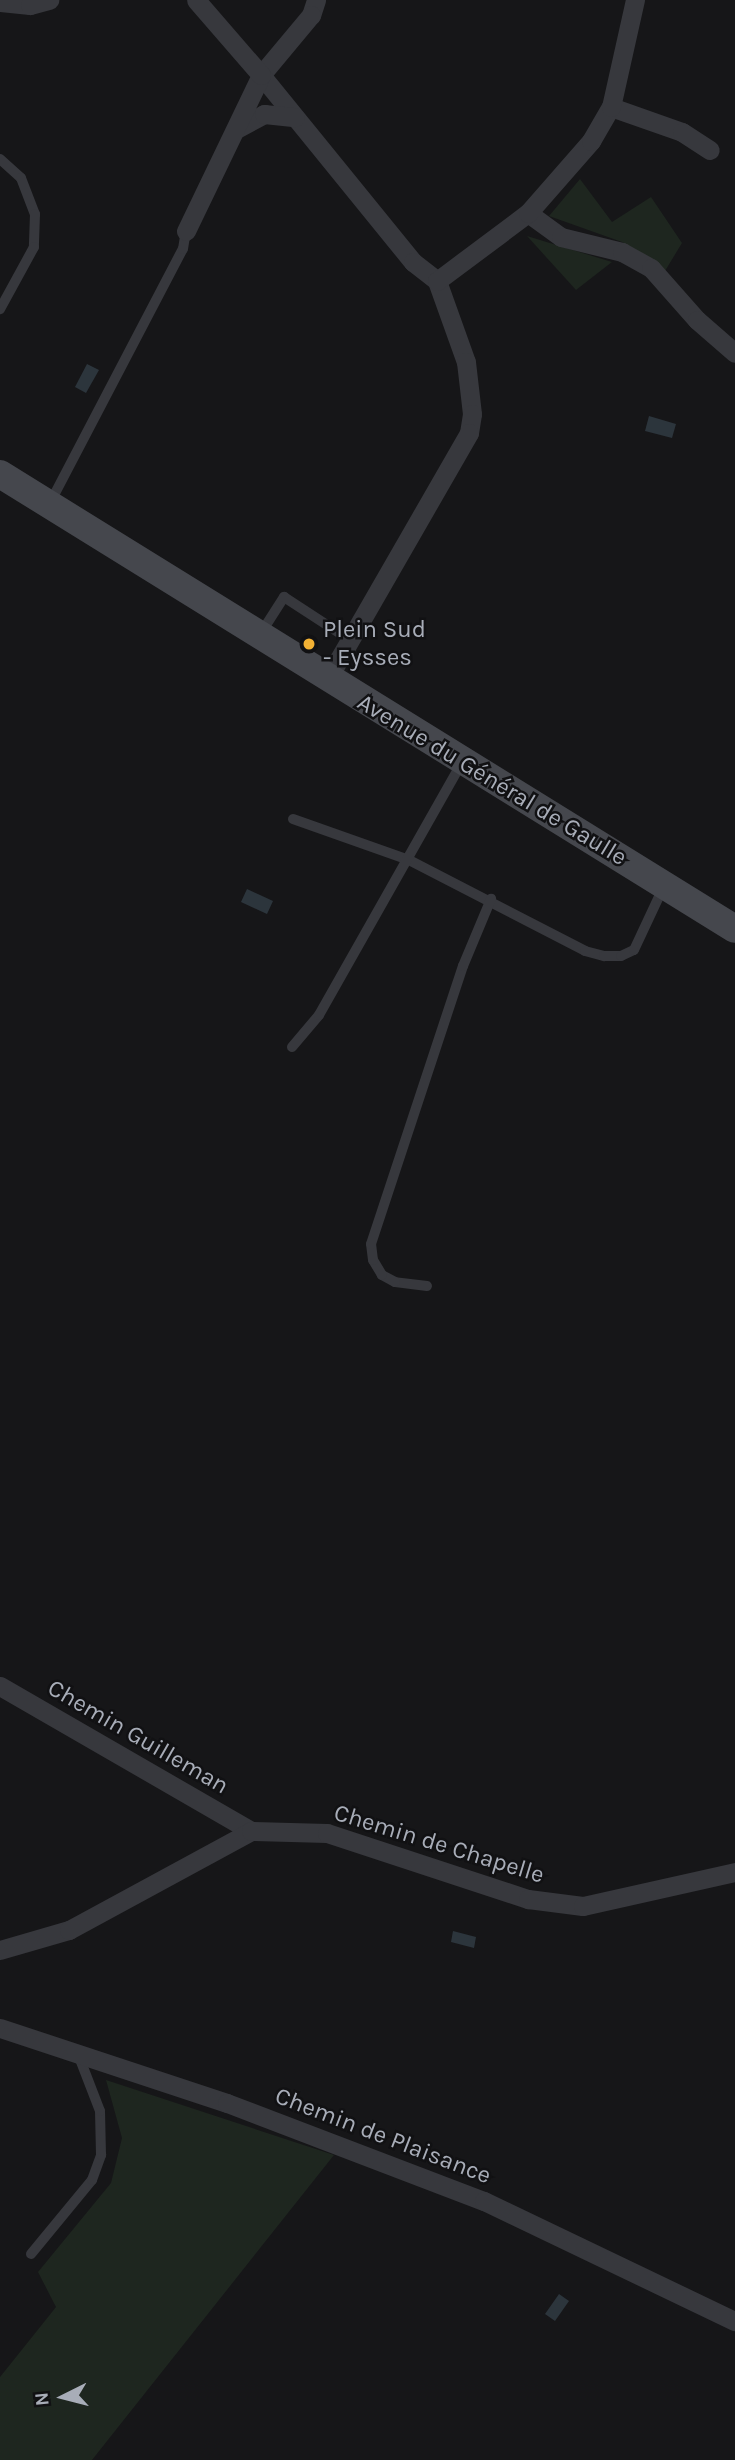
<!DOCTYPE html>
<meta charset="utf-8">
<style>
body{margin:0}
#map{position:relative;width:735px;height:2460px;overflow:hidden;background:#161618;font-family:Karla,sans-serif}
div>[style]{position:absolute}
.green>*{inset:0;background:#1e261f}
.water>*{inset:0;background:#2c353c}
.service>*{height:10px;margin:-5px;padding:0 5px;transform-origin:5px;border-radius:5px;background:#37383d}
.minor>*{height:19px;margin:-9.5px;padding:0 9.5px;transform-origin:9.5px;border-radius:9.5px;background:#37383d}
.secondary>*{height:28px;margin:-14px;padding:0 14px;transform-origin:14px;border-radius:14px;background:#45474d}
.dots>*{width:19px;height:19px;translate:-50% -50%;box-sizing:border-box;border:4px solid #111113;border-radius:50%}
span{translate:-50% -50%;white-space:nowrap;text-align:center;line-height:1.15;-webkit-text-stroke:5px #111113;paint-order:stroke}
.poi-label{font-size:24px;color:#a8adb8}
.left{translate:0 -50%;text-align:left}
.street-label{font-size:24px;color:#a8adb8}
.north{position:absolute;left:28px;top:2362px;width:70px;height:70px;-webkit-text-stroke:5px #111113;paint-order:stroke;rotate:264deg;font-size:19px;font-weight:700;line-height:28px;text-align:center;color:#a8adb8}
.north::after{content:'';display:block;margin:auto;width:24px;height:32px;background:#a8adb8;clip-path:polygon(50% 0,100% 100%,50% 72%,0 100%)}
</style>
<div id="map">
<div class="green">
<i style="clip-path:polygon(580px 179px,612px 222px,651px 197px,682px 243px,665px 271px,622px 242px,549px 216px)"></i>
<i style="clip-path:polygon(527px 236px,612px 262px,576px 290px)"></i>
<i style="clip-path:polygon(106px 2080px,334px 2155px,92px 2460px,0 2460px,0 2377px,56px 2307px,38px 2272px,111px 2183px,122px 2138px)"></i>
</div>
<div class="water">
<i style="clip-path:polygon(87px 364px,99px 370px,86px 393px,75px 387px)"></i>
<i style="clip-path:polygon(649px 416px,676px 424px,672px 438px,645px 431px)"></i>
<i style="clip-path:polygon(247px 889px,273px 901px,267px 914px,241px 902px)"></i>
<i style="clip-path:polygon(453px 1931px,476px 1937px,474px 1948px,451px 1942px)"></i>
<i style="clip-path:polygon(559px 2294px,569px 2301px,555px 2321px,545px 2314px)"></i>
</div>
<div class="service">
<i style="left:0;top:159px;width:28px;rotate:42deg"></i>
<i style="left:21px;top:178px;width:39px;rotate:69deg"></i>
<i style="left:35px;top:214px;width:33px;rotate:92deg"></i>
<i style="left:34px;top:247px;width:71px;rotate:118.7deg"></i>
<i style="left:51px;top:501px;width:284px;rotate:-62.4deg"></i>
<i style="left:183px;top:249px;width:18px;rotate:-81deg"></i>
<i style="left:261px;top:633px;width:43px;rotate:-57.4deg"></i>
<i style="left:284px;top:597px;width:79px;rotate:33.1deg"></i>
<i style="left:293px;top:819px;width:123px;rotate:19.5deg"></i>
<i style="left:409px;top:860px;width:198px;rotate:27.3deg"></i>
<i style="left:585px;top:951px;width:20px;rotate:15deg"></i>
<i style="left:604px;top:956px;width:17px"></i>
<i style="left:621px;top:956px;width:14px;rotate:-25deg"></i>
<i style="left:634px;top:950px;width:71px;rotate:-64.9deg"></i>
<i style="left:292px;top:1047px;width:42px;rotate:-49.8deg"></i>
<i style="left:319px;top:1015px;width:291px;rotate:-60.5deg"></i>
<i style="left:427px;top:1286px;width:32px;rotate:-173deg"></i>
<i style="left:395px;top:1282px;width:15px;rotate:-152deg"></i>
<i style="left:382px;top:1275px;width:17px;rotate:-121deg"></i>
<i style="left:373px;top:1260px;width:16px;rotate:-97deg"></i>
<i style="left:371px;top:1244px;width:293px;rotate:-71.7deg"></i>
<i style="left:463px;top:966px;width:73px;rotate:-67.3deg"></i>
<i style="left:31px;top:2254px;width:96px;rotate:-50.5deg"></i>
<i style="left:92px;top:2180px;width:27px;rotate:-70deg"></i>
<i style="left:101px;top:2155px;width:44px;rotate:-91.3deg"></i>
<i style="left:100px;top:2111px;width:61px;rotate:-111.1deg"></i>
</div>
<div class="minor">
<i style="left:316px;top:0;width:16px;rotate:108deg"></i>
<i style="left:311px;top:15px;width:78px;rotate:129.8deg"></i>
<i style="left:261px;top:75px;width:241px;rotate:50.9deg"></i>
<i style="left:413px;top:262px;width:31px;rotate:38deg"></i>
<i style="left:437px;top:281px;width:86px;rotate:70.3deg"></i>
<i style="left:466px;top:362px;width:52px;rotate:83.4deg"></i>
<i style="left:472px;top:414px;width:19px;rotate:99deg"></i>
<i style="left:469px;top:433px;width:285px;rotate:119.9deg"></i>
<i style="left:0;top:2px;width:30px;rotate:6deg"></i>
<i style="left:30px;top:5px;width:20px;rotate:-15deg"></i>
<i style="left:611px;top:107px;width:75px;rotate:19.4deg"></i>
<i style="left:682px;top:132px;width:33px;rotate:33deg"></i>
<i style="left:238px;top:128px;width:30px;rotate:-28deg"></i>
<i style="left:264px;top:114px;width:31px;rotate:6deg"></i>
<i style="left:528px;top:213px;width:41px;rotate:36deg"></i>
<i style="left:561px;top:237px;width:63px;rotate:13.8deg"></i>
<i style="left:622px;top:252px;width:33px;rotate:29deg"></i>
<i style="left:651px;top:268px;width:69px;rotate:48.5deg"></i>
<i style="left:697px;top:320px;width:50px;rotate:41deg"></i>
<i style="left:186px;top:231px;width:173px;rotate:-64.3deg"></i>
<i style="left:261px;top:75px;width:99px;rotate:-130.9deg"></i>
<i style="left:437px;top:281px;width:114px;rotate:-36.8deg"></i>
<i style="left:528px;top:213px;width:96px;rotate:-48.8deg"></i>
<i style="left:591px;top:141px;width:39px;rotate:-60deg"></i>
<i style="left:611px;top:107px;width:110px;rotate:-77.4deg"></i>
<i style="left:0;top:1686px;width:290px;rotate:30deg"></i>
<i style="left:0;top:1950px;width:72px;rotate:-16.2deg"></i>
<i style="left:69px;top:1930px;width:207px;rotate:-28.5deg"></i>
<i style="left:251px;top:1831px;width:76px;rotate:1.5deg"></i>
<i style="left:327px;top:1833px;width:212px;rotate:18.2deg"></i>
<i style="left:528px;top:1899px;width:55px;rotate:7.3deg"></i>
<i style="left:583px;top:1906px;width:156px;rotate:-12.6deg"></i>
<i style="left:0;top:2028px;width:239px;rotate:18.3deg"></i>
<i style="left:227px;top:2103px;width:275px;rotate:20.9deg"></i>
<i style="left:484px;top:2201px;width:278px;rotate:25.6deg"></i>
</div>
<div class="secondary">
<i style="left:0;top:474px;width:864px;rotate:31.76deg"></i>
</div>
<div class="dots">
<i style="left:309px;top:644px;background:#f2b134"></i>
</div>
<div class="poi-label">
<span class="left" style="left:323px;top:644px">Plein Sud<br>- Eysses</span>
</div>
<div class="street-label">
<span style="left:492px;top:780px;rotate:31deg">Avenue du Général de Gaulle</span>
<span style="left:138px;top:1737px;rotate:30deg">Chemin Guilleman</span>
<span style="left:439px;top:1844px;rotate:17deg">Chemin de Chapelle</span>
<span style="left:383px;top:2136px;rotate:21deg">Chemin de Plaisance</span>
</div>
<div class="north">N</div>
</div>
